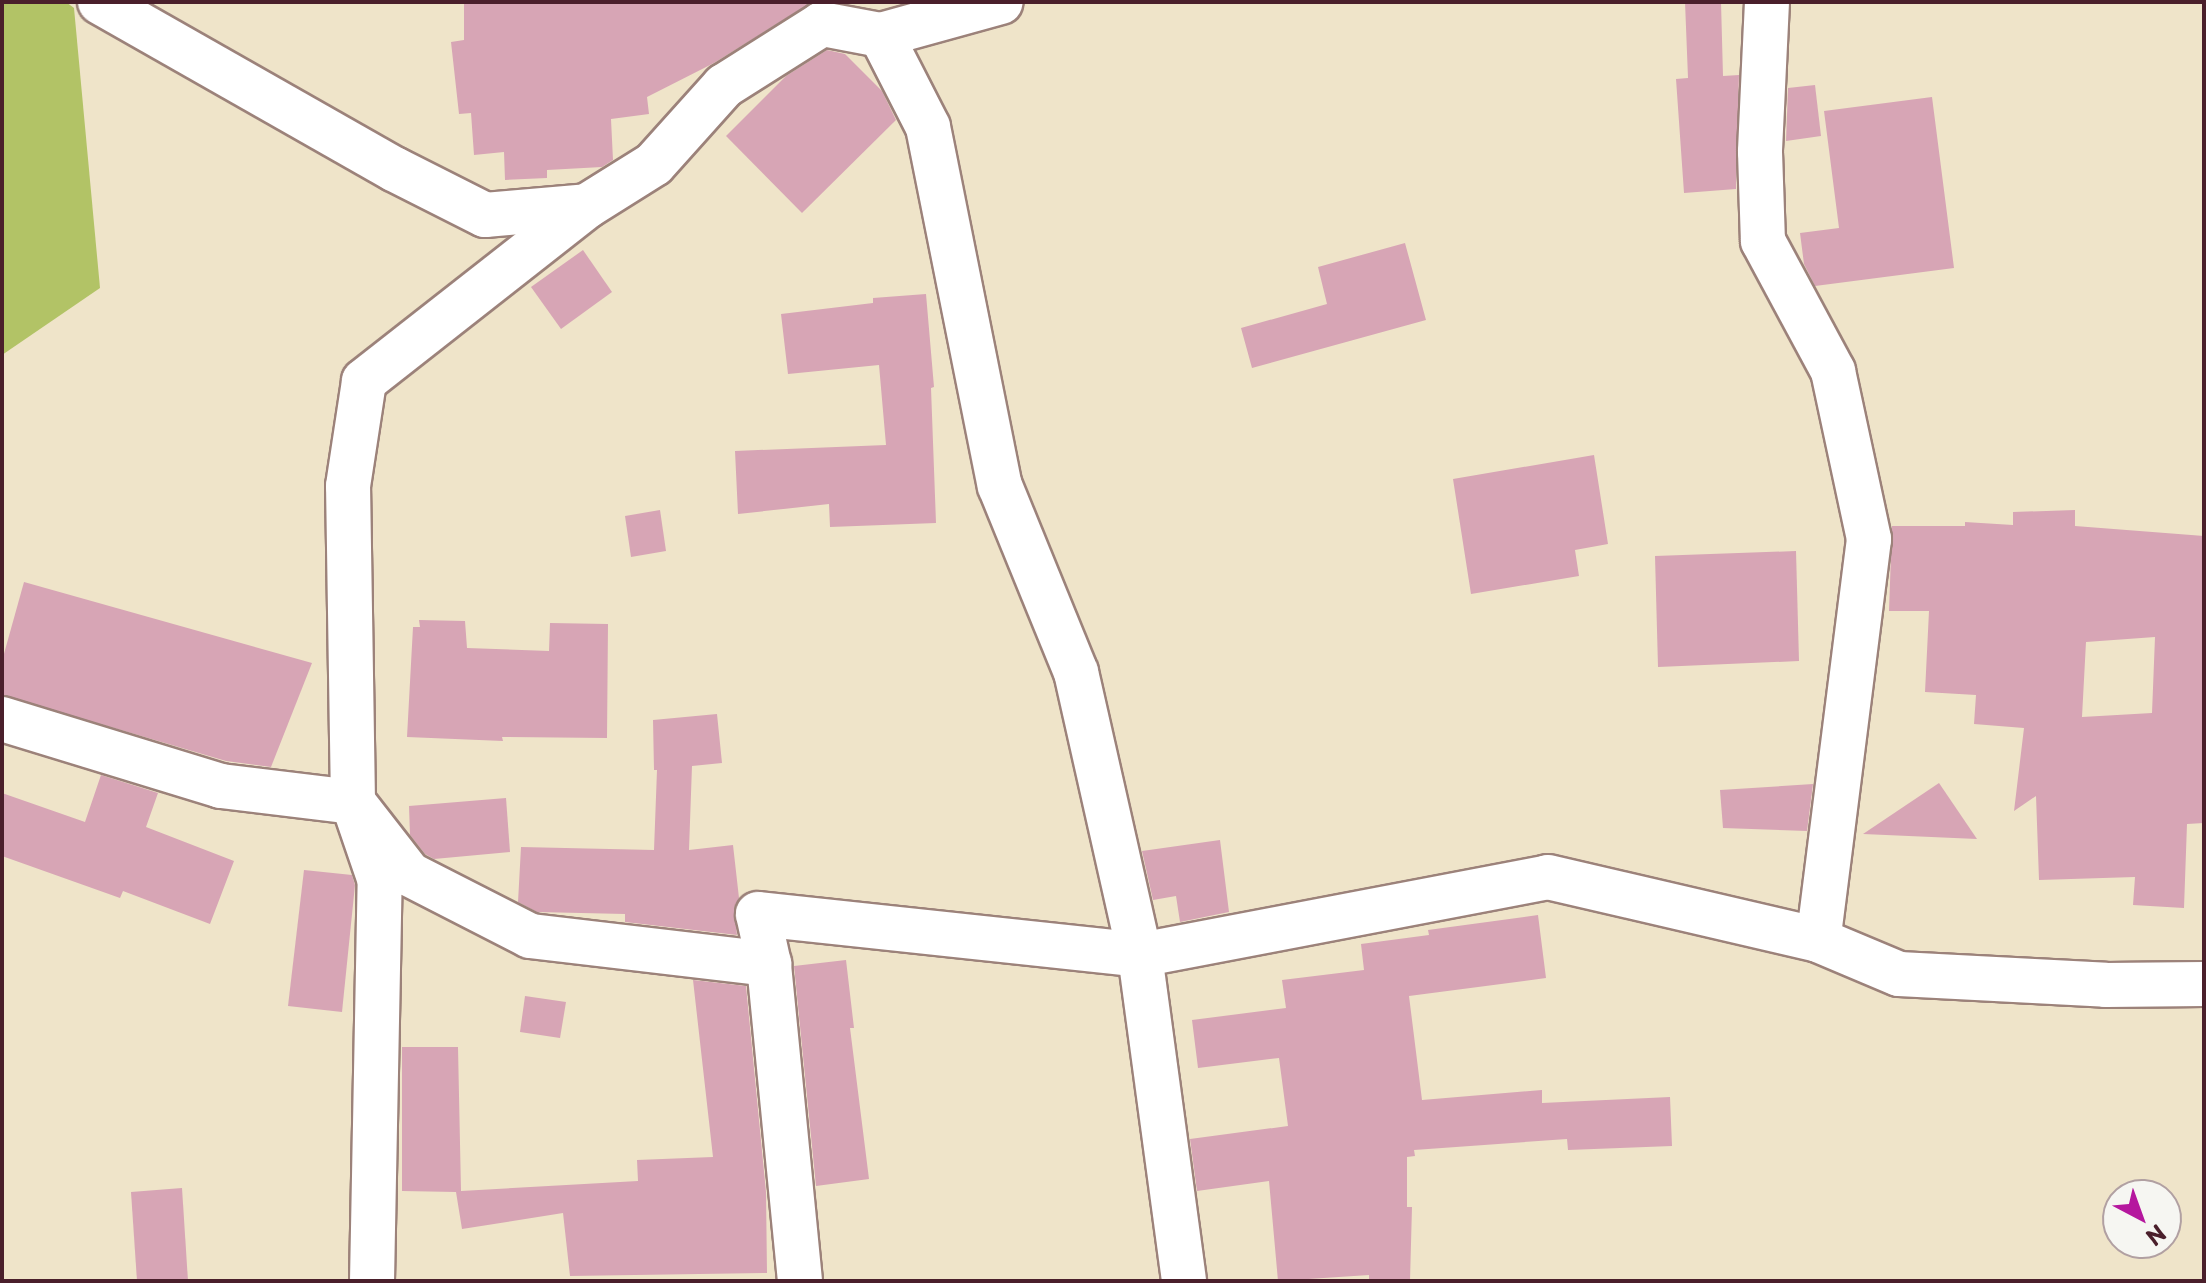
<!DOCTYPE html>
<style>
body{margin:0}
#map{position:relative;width:2206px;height:1283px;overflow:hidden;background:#efe4c9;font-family:"Playpen Sans",sans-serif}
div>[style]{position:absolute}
.green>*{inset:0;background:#b2c366}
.building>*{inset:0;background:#d7a5b5}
.roads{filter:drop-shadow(2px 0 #9c827a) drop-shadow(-2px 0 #9c827a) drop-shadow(0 2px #9c827a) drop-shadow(0 -2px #9c827a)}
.minor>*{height:44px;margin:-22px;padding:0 22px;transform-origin:22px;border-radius:22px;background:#fff}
span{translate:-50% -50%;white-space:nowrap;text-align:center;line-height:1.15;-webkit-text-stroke:7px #f6f6f2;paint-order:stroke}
.frame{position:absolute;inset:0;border:4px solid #4a1f2b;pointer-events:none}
.north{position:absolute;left:2102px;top:1179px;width:80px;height:80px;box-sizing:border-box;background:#f6f6f2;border:2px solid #b1a0a2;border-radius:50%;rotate:139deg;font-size:22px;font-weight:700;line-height:32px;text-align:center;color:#4a1f2b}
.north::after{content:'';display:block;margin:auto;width:28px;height:36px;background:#b5179e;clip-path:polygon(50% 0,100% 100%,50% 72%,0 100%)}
</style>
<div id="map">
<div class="green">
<i style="clip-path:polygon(2px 2px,66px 2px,74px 8px,100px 288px,2px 355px)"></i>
</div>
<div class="building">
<i style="clip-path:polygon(464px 2px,812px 2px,714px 63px,647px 97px,649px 114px,611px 119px,613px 160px,602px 167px,547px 170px,547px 178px,505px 180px,504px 152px,474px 155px,471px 113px,459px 114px,451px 42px,464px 40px)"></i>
<i style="clip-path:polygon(1685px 2px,1721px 2px,1723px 76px,1739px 75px,1736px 189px,1684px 193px,1676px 79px,1688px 78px)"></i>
<i style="clip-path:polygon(827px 50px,845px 54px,882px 91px,896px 120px,802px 213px,726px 136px,786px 76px)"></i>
<i style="clip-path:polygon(1815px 85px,1821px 136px,1786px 141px,1788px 88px)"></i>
<i style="clip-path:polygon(1932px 97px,1954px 268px,1815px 286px,1804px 264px,1800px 233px,1839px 228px,1824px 111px)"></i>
<i style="clip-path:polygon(1405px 243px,1426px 320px,1252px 368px,1241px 328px,1327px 304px,1318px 267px)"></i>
<i style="clip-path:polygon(583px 250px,612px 292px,561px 329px,531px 287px)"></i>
<i style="clip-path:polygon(926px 294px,934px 387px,931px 388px,936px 523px,830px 527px,829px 504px,738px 514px,735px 451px,886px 445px,879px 365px,788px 374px,781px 314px,873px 303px,873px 298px)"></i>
<i style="clip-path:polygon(1594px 455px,1608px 544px,1575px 550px,1579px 576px,1471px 594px,1453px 479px)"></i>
<i style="clip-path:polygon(660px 510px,666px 551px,631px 557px,625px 516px)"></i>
<i style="clip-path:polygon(evenodd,2075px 510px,2075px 526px,2204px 536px,2204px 823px,2187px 824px,2184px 908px,2133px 905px,2135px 877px,2039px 880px,2036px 796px,2014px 811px,2024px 728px,1974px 724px,1976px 695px,1925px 692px,1929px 611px,1889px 611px,1892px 526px,1965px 526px,1965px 522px,2013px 525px,2013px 512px,2075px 510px,2155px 637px,2152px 713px,2082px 717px,2086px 642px,2155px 637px)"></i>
<i style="clip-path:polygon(1796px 551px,1799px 661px,1658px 667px,1655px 556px)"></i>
<i style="clip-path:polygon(24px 582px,312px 663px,271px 767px,226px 761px,2px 695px,2px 661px)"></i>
<i style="clip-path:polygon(419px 620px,465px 621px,467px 648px,549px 651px,550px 623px,608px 624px,607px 738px,502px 737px,503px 741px,407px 737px,413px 627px,420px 627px)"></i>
<i style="clip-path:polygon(717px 714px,722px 763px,692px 766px,689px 850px,733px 845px,739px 898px,734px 908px,737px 935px,625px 922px,625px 914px,537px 912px,518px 902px,521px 847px,654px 850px,657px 770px,654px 770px,653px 720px)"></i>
<i style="clip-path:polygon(101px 775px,158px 793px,146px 827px,234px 861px,210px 924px,123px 891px,120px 898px,2px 856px,2px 793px,85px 822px)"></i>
<i style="clip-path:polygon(1939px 783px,1977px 839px,1863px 834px)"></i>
<i style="clip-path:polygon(1813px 784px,1807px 831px,1723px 828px,1720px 790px)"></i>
<i style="clip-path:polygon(506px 798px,510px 852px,434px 859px,425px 854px,410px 835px,409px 806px)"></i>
<i style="clip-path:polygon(1220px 840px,1229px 912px,1180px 922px,1176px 896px,1153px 900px,1142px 851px)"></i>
<i style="clip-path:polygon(304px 870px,352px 875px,355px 885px,342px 1012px,288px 1006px)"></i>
<i style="clip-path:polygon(1538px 915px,1546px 978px,1409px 996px,1422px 1100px,1542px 1090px,1542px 1103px,1670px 1097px,1672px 1146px,1568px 1150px,1567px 1139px,1414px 1150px,1415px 1156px,1407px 1157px,1407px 1207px,1412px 1207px,1410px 1281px,1369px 1281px,1369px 1275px,1278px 1281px,1269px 1181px,1197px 1191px,1190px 1139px,1288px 1126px,1279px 1058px,1198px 1068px,1192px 1020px,1286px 1008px,1282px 980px,1364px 970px,1361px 944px,1429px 935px,1428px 930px)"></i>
<i style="clip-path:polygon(846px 960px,854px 1028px,850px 1028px,869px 1179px,816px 1186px,794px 966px)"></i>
<i style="clip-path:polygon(693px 980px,746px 986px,766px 1192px,767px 1273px,570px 1276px,563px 1213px,462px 1229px,456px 1192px,402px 1191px,402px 1047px,458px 1047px,461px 1191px,638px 1181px,637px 1160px,713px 1157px)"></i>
<i style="clip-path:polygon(525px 996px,566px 1002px,560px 1038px,520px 1032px)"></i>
<i style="clip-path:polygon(182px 1188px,188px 1281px,137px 1281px,131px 1192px)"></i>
</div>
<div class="roads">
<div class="minor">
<i style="left:100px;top:2px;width:338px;rotate:29.6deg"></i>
<i style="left:394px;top:169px;width:102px;rotate:26.8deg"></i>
<i style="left:485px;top:215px;width:102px;rotate:-5deg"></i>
<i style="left:587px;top:206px;width:79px;rotate:-32.1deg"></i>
<i style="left:654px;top:164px;width:105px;rotate:-48.1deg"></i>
<i style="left:724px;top:86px;width:116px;rotate:-32.3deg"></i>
<i style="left:822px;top:24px;width:60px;rotate:10.6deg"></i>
<i style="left:881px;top:35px;width:124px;rotate:-15.4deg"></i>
<i style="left:1767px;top:2px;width:150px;rotate:92.7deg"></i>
<i style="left:1760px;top:152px;width:89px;rotate:88.1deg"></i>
<i style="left:1763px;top:241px;width:148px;rotate:61.7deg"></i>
<i style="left:1833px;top:371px;width:172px;rotate:77.9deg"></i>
<i style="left:1869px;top:539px;width:404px;rotate:97.2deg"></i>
<i style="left:881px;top:35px;width:103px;rotate:62.9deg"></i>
<i style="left:928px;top:127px;width:366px;rotate:78.7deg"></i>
<i style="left:1000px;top:486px;width:201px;rotate:67.8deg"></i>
<i style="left:1076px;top:672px;width:290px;rotate:77.3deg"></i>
<i style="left:1140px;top:955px;width:329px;rotate:82.3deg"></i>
<i style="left:2px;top:719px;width:229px;rotate:17deg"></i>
<i style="left:221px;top:786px;width:133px;rotate:6.9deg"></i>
<i style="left:353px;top:802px;width:91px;rotate:52.1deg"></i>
<i style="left:409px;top:874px;width:136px;rotate:27.1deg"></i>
<i style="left:530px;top:936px;width:241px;rotate:6.7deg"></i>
<i style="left:372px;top:1281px;width:400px;rotate:-88.9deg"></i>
<i style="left:380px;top:881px;width:83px;rotate:-108.9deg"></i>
<i style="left:353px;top:802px;width:316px;rotate:-90.9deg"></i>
<i style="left:348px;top:486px;width:106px;rotate:-81.3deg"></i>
<i style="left:364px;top:381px;width:283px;rotate:-38.1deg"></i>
<i style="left:800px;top:1281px;width:319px;rotate:-95.6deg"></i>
<i style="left:769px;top:964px;width:51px;rotate:-102.4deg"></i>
<i style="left:758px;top:914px;width:384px;rotate:6.1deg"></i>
<i style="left:1140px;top:955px;width:415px;rotate:-10.8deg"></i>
<i style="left:1548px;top:877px;width:277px;rotate:13.1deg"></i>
<i style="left:1818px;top:940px;width:88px;rotate:22.8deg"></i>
<i style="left:1899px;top:974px;width:207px;rotate:3deg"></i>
<i style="left:2106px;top:985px;width:98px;rotate:-0.6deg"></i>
</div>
</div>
<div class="frame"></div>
<div class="north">N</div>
</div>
